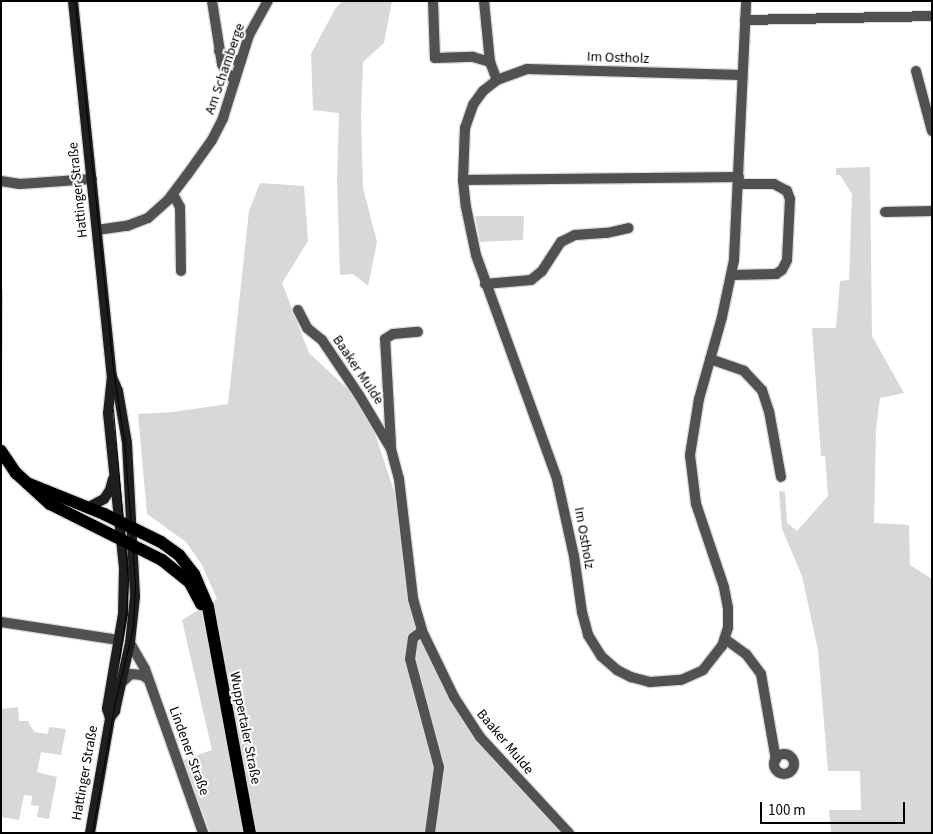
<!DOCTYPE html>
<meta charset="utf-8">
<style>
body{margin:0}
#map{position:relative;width:933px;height:834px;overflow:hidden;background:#fff;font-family:"Source Sans 3",sans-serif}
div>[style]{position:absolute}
.green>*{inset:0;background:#d8d8d8}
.roads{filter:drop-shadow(1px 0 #dbdbdb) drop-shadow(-1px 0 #dbdbdb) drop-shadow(0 1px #dbdbdb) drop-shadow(0 -1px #dbdbdb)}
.street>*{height:10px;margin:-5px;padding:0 5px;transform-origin:5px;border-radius:5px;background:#515151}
.street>.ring{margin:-5px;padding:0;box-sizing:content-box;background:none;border:10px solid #515151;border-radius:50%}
.secondary>*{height:10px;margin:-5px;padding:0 5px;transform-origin:5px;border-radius:5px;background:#1e1e1e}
.primary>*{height:12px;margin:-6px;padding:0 6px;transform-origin:6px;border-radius:6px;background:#000}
.tram>*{height:1px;margin:-0.5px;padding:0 0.5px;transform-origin:0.5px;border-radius:0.5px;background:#000}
span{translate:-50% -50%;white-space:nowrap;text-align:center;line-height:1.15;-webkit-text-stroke:4px #fff;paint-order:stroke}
.street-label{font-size:14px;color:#000}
.frame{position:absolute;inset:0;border:2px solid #000;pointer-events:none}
.scale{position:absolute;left:760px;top:802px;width:145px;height:22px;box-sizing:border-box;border:2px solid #000;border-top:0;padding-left:6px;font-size:15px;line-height:18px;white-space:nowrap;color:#000;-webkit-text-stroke:4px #fff;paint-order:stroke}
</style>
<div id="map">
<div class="green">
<i style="clip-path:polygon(342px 1px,392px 1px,384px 43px,363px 62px,361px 116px,363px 188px,377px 242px,368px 286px,353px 274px,340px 275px,337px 179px,339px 113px,313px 110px,311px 54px,335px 9px)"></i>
<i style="clip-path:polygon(870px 167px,872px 336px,904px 393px,880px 398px,876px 429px,874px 523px,909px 525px,910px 565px,932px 579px,932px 833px,831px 833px,829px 810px,861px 810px,860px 771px,828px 771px,818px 650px,802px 576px,782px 529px,779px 491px,785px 492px,787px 523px,797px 531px,828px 496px,825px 456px,821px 456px,812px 328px,836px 328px,840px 281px,849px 280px,852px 194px,840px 175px,836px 175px,836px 168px)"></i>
<i style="clip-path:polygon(260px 183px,304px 186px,308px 241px,282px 283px,309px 353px,350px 391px,371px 422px,398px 503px,402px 547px,418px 637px,462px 721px,567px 833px,210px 833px,184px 760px,212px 750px,182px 620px,217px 599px,202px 565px,186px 542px,147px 514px,138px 414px,173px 412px,228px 404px,249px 211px)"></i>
<i style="clip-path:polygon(475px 216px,524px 216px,523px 240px,480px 242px)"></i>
<i style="clip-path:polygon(1px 285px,3px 291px,2px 405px,1px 405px)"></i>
<i style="clip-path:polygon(1px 700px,2px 709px,18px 707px,19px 721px,28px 721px,34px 732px,48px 734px,49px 727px,66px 729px,61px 755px,41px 752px,37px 772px,57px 777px,49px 819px,37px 817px,39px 806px,31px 805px,32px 796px,24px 795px,19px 820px,1px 817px)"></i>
</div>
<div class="roads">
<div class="street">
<i style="left:212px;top:1px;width:64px;rotate:81deg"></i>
<i style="left:222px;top:64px;width:9px;rotate:63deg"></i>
<i style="left:226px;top:72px;width:12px;rotate:42deg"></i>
<i style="left:433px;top:1px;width:57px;rotate:88deg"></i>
<i style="left:435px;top:58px;width:38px;rotate:-2deg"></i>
<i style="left:473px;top:57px;width:18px;rotate:16deg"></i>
<i style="left:484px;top:1px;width:61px;rotate:84.4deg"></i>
<i style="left:490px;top:62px;width:19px;rotate:69deg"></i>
<i style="left:745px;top:20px;width:187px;rotate:-1.2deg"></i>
<i style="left:219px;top:51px;width:14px;rotate:36deg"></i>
<i style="left:230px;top:59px;width:11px;rotate:10deg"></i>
<i style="left:916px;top:71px;width:62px;rotate:75.1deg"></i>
<i style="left:741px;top:75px;width:214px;rotate:-178.4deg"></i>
<i style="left:527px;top:69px;width:32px;rotate:160deg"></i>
<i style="left:497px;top:80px;width:18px;rotate:142deg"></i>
<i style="left:483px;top:91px;width:17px;rotate:126deg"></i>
<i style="left:473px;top:105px;width:24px;rotate:109deg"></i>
<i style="left:465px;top:128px;width:52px;rotate:92.2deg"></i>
<i style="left:463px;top:180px;width:27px;rotate:84deg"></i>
<i style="left:466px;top:207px;width:49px;rotate:78.2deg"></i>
<i style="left:476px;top:255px;width:238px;rotate:70.1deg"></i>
<i style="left:557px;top:479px;width:79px;rotate:77.6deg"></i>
<i style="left:574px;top:556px;width:57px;rotate:81.9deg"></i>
<i style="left:582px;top:612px;width:24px;rotate:75deg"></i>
<i style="left:588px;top:635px;width:25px;rotate:58deg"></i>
<i style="left:601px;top:656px;width:21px;rotate:41deg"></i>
<i style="left:617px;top:670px;width:16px;rotate:27deg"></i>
<i style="left:631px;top:677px;width:20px;rotate:15deg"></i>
<i style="left:650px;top:682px;width:31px;rotate:-4deg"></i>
<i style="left:681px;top:680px;width:24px;rotate:-24deg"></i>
<i style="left:703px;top:670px;width:31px;rotate:-52deg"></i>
<i style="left:722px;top:646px;width:20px;rotate:-72deg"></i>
<i style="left:728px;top:627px;width:19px;rotate:-90deg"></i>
<i style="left:728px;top:608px;width:21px;rotate:-101deg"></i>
<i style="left:724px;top:587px;width:88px;rotate:-108.6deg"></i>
<i style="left:696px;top:504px;width:49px;rotate:-97deg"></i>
<i style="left:690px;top:455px;width:57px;rotate:-80.9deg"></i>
<i style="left:699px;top:399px;width:85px;rotate:-74.3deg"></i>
<i style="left:722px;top:317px;width:58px;rotate:-78.1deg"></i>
<i style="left:734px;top:260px;width:259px;rotate:-87.3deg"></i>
<i style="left:463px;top:180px;width:276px;rotate:-0.6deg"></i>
<i style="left:1px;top:181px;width:19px;rotate:9deg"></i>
<i style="left:20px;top:184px;width:72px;rotate:-4deg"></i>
<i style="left:173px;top:194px;width:15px;rotate:62deg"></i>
<i style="left:180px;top:207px;width:64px;rotate:89.1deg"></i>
<i style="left:885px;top:212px;width:47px;rotate:-1.2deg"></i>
<i style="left:97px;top:230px;width:30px;rotate:-8deg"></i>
<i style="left:127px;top:226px;width:22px;rotate:-21deg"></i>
<i style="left:148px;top:218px;width:27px;rotate:-42deg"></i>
<i style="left:168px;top:200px;width:31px;rotate:-53deg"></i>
<i style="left:187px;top:175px;width:43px;rotate:-54.5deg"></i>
<i style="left:212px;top:140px;width:25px;rotate:-63deg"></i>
<i style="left:223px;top:118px;width:87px;rotate:-72.6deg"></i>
<i style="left:249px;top:35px;width:39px;rotate:-61deg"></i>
<i style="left:732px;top:275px;width:44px;rotate:-1.3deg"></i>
<i style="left:776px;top:274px;width:7px;rotate:-34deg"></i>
<i style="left:782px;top:270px;width:11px;rotate:-63deg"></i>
<i style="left:787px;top:260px;width:61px;rotate:-87.2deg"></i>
<i style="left:790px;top:199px;width:9px;rotate:-111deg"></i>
<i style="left:787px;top:191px;width:15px;rotate:-152deg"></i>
<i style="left:774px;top:184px;width:35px;rotate:180deg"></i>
<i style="left:485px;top:284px;width:46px;rotate:-5deg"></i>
<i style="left:531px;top:280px;width:14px;rotate:-39deg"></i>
<i style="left:542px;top:271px;width:35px;rotate:-57deg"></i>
<i style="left:561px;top:242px;width:16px;rotate:-27deg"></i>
<i style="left:575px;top:235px;width:32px;rotate:-4deg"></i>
<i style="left:607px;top:233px;width:22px;rotate:-13deg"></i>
<i style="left:298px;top:310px;width:20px;rotate:63deg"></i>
<i style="left:307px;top:328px;width:19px;rotate:39deg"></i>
<i style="left:322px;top:340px;width:66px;rotate:56.1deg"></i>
<i style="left:359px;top:395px;width:63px;rotate:59.3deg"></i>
<i style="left:391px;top:449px;width:31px;rotate:75deg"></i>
<i style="left:399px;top:479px;width:121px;rotate:83.3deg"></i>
<i style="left:413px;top:599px;width:33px;rotate:74deg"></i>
<i style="left:422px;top:631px;width:73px;rotate:64.1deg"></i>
<i style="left:454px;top:697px;width:48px;rotate:57deg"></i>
<i style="left:480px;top:737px;width:131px;rotate:47.2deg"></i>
<i style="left:710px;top:359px;width:36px;rotate:19deg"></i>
<i style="left:744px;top:371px;width:26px;rotate:47deg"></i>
<i style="left:762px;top:390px;width:22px;rotate:72deg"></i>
<i style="left:769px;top:411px;width:67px;rotate:79.7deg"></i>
<i style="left:391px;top:445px;width:106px;rotate:-93.2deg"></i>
<i style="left:385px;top:339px;width:9px;rotate:-32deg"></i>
<i style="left:393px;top:334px;width:25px;rotate:-5deg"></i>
<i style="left:1px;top:622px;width:119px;rotate:8.7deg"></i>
<i style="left:422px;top:631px;width:11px;rotate:142deg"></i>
<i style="left:413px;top:638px;width:21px;rotate:98deg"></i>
<i style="left:410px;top:659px;width:112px;rotate:75deg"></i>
<i style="left:439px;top:767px;width:67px;rotate:97.8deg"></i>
<i style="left:725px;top:639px;width:26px;rotate:36deg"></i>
<i style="left:746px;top:654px;width:25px;rotate:53deg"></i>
<i style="left:761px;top:674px;width:87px;rotate:80.1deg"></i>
<i style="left:130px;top:643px;width:30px;rotate:60deg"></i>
<i style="left:145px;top:669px;width:174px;rotate:70.5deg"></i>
<i style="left:121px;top:683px;width:13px;rotate:-42deg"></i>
<i style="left:131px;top:674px;width:11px;rotate:5deg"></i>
<i style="left:142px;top:675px;width:7px;rotate:34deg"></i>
<i class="ring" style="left:774px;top:754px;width:10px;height:10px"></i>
</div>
<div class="secondary">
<i style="left:73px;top:1px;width:377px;rotate:84.1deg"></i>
<i style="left:112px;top:376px;width:37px;rotate:96deg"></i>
<i style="left:108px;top:413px;width:156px;rotate:84.1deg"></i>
<i style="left:124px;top:568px;width:46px;rotate:91.2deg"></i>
<i style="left:123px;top:614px;width:96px;rotate:99.6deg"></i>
<i style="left:107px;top:709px;width:9px;rotate:72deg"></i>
<i style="left:89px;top:507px;width:17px;rotate:-28deg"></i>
<i style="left:104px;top:499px;width:11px;rotate:-56deg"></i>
<i style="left:110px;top:490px;width:11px;rotate:-75deg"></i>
<i style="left:90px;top:833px;width:117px;rotate:-80.1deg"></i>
<i style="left:110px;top:718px;width:9px;rotate:-54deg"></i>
<i style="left:115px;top:711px;width:70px;rotate:-77.6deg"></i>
<i style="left:130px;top:643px;width:47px;rotate:-83.9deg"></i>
<i style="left:135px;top:596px;width:153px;rotate:-93deg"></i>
<i style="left:127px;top:443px;width:53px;rotate:-99.8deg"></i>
<i style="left:118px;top:391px;width:15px;rotate:-113deg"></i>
</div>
<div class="primary">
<i style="left:1px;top:451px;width:27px;rotate:56deg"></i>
<i style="left:16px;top:473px;width:46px;rotate:42.4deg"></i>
<i style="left:50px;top:504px;width:125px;rotate:26.6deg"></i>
<i style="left:162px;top:560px;width:36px;rotate:39deg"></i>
<i style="left:190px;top:583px;width:24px;rotate:62deg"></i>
<i style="left:27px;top:483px;width:83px;rotate:21.9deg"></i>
<i style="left:104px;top:514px;width:64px;rotate:26.2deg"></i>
<i style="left:161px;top:542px;width:22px;rotate:36deg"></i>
<i style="left:179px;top:555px;width:24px;rotate:52deg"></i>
<i style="left:194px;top:574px;width:36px;rotate:67deg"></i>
<i style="left:208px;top:607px;width:230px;rotate:79.5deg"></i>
</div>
</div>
<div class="tram">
<i style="left:75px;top:1px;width:371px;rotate:84.1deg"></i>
<i style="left:113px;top:370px;width:71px;rotate:81.1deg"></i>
<i style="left:124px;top:440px;width:144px;rotate:85.6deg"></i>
<i style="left:135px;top:584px;width:43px;rotate:92.7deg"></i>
<i style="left:133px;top:627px;width:82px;rotate:103.4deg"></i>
<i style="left:114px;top:707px;width:128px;rotate:99.9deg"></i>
<i style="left:113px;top:409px;width:171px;rotate:85deg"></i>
<i style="left:128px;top:579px;width:34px;rotate:93deg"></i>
<i style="left:126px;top:613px;width:46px;rotate:98.8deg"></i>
</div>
<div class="street-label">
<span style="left:618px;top:58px;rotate:2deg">Im Ostholz</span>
<span style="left:225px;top:69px;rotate:-71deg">Am Schamberge</span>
<span style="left:78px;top:190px;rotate:-96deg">Hattinger Straße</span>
<span style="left:358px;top:370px;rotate:56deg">Baaker Mulde</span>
<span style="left:584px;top:538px;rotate:80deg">Im Ostholz</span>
<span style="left:245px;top:728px;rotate:79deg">Wuppertaler Straße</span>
<span style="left:505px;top:742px;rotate:50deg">Baaker Mulde</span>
<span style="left:189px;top:751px;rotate:70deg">Lindener Straße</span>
<span style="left:85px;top:773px;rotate:-80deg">Hattinger Straße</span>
</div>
<div class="frame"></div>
<div class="scale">100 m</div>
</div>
